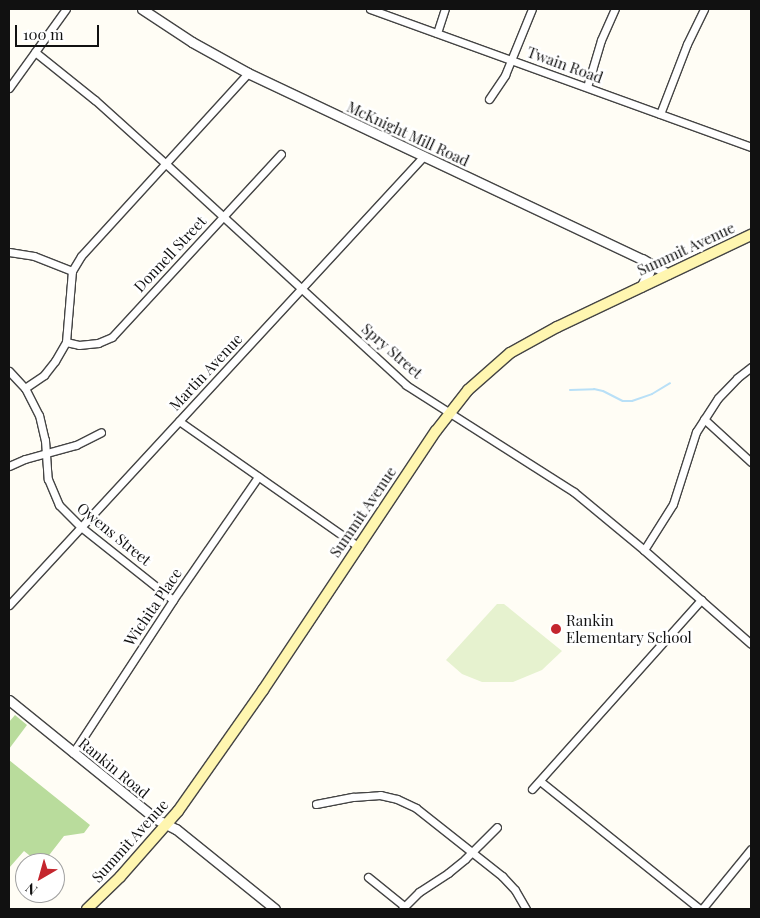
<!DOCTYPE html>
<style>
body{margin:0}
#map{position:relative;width:760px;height:918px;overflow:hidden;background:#fffdf5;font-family:"Playfair Display",serif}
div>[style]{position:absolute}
.forest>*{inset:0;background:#b9dc9c}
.pitch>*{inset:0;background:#e6f2cf}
.stream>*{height:2px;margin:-1px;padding:0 1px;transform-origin:1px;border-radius:1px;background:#b9e0f7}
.roads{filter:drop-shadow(1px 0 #444) drop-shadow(-1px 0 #444) drop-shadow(0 1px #444) drop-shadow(0 -1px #444)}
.minor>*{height:7px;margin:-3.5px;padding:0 3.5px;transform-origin:3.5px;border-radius:3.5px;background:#fff}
.tertiary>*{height:9px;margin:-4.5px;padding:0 4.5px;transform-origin:4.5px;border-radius:4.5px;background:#fff}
.secondary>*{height:10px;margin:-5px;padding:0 5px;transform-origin:5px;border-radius:5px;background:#fff6b0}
.dots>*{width:14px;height:14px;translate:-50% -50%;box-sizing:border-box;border:2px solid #fff;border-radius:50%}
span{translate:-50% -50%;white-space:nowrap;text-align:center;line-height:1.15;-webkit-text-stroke:5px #fff;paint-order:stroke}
.street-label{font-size:15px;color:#111}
.poi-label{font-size:15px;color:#111}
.left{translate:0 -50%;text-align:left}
.frame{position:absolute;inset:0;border:10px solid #111;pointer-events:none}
.north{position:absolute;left:15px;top:853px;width:50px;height:50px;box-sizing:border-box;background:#fff;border:1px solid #a0a0a0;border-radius:50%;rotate:218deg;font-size:14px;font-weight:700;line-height:20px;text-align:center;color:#111}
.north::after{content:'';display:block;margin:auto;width:18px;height:22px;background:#c4262e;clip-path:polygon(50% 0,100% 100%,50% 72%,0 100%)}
.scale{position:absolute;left:15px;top:25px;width:84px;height:22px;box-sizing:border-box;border:2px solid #111;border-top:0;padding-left:6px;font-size:15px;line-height:18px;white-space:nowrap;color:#111;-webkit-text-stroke:4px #fff;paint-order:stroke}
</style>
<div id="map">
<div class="forest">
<i style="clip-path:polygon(15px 715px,27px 725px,9px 749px,9px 722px)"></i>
<i style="clip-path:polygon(9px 760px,90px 825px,84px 833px,64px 836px,43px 863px,39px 863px,24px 851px,9px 868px)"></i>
</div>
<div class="pitch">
<i style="clip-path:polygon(497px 604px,504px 604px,562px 651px,542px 670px,513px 682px,482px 682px,462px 674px,446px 660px)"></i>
</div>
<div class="stream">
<i style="left:570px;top:390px;width:24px;rotate:-2deg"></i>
<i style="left:594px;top:389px;width:9px;rotate:13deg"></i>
<i style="left:603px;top:391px;width:22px;rotate:27deg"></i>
<i style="left:623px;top:401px;width:9px"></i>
<i style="left:632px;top:401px;width:21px;rotate:-19deg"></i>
<i style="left:652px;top:394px;width:21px;rotate:-31deg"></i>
</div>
<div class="roads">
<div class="minor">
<i style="left:370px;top:9px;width:405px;rotate:19.9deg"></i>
<i style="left:437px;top:33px;width:25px;rotate:-72deg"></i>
<i style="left:35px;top:52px;width:77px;rotate:38.7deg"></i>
<i style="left:95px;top:100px;width:96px;rotate:42deg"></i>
<i style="left:166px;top:164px;width:326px;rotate:42.6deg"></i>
<i style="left:406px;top:385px;width:199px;rotate:32.5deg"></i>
<i style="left:574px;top:492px;width:91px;rotate:39.6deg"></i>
<i style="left:644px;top:550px;width:142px;rotate:41.3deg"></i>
<i style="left:587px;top:87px;width:49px;rotate:-73.4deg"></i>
<i style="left:601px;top:40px;width:34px;rotate:-66deg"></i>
<i style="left:9px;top:88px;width:97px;rotate:-54.2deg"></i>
<i style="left:489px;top:99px;width:29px;rotate:-56deg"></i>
<i style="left:505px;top:75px;width:71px;rotate:-67.8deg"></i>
<i style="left:660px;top:114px;width:75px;rotate:-68.9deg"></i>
<i style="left:687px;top:44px;width:39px;rotate:-64deg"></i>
<i style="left:9px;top:252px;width:25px;rotate:9deg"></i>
<i style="left:34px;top:256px;width:41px;rotate:21.5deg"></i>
<i style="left:66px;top:342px;width:13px;rotate:13deg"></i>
<i style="left:79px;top:345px;width:19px;rotate:-6deg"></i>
<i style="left:98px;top:343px;width:15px;rotate:-23deg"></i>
<i style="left:112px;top:337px;width:249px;rotate:-47.3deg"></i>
<i style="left:9px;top:371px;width:23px;rotate:47deg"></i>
<i style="left:25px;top:388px;width:30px;rotate:63deg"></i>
<i style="left:39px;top:415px;width:26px;rotate:77deg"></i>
<i style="left:45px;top:440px;width:39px;rotate:86deg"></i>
<i style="left:48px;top:479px;width:28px;rotate:67deg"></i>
<i style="left:59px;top:505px;width:31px;rotate:45deg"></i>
<i style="left:81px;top:527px;width:117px;rotate:38.4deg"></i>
<i style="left:25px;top:388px;width:23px;rotate:-34deg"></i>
<i style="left:44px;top:375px;width:18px;rotate:-52deg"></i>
<i style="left:55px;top:361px;width:22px;rotate:-60deg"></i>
<i style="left:66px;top:342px;width:71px;rotate:-85.2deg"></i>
<i style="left:72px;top:271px;width:17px;rotate:-59deg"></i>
<i style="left:81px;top:256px;width:248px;rotate:-47.6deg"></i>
<i style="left:704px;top:419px;width:64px;rotate:42.5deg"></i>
<i style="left:179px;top:421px;width:220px;rotate:35deg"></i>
<i style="left:9px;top:466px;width:17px;rotate:-24deg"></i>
<i style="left:25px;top:459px;width:53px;rotate:-15.4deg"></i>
<i style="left:76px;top:445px;width:28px;rotate:-27deg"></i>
<i style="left:644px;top:550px;width:54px;rotate:-57.8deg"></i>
<i style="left:673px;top:504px;width:76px;rotate:-72.3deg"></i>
<i style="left:696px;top:432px;width:40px;rotate:-57.1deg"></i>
<i style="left:718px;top:398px;width:28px;rotate:-46deg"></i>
<i style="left:737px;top:378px;width:18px;rotate:-38deg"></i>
<i style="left:9px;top:605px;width:610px;rotate:-47.26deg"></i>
<i style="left:73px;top:753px;width:183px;rotate:-56.8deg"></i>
<i style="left:173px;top:600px;width:150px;rotate:-55.4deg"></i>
<i style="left:540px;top:781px;width:205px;rotate:38.7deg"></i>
<i style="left:532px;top:789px;width:254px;rotate:-48.2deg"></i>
<i style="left:316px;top:804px;width:38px;rotate:-11deg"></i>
<i style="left:353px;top:797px;width:27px;rotate:-4deg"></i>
<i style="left:380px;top:795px;width:17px;rotate:13deg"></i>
<i style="left:397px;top:799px;width:21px;rotate:25deg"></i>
<i style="left:416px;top:808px;width:110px;rotate:38.3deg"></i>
<i style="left:502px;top:876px;width:19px;rotate:47deg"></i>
<i style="left:515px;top:890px;width:22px;rotate:60deg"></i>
<i style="left:368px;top:877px;width:46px;rotate:38.9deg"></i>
<i style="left:402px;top:909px;width:24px;rotate:-45deg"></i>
<i style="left:419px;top:892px;width:35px;rotate:-33deg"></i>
<i style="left:448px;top:873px;width:22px;rotate:-39deg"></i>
<i style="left:465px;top:859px;width:45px;rotate:-45deg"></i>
<i style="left:702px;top:909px;width:77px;rotate:-50.8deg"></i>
</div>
<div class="tertiary">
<i style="left:142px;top:9px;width:60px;rotate:33.4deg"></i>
<i style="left:192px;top:42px;width:64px;rotate:29deg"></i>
<i style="left:248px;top:73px;width:436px;rotate:25.3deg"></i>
<i style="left:642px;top:259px;width:30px;rotate:30deg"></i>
<i style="left:641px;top:287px;width:17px;rotate:-62deg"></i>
<i style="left:649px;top:272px;width:13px;rotate:-119deg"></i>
<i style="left:9px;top:700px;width:189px;rotate:39deg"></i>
<i style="left:156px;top:819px;width:22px;rotate:27deg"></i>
<i style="left:176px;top:829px;width:127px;rotate:38.9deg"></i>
</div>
<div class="secondary">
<i style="left:87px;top:909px;width:46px;rotate:-44.1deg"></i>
<i style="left:120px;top:877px;width:88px;rotate:-48.7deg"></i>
<i style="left:178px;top:811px;width:148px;rotate:-54.9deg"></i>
<i style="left:263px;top:690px;width:311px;rotate:-56.3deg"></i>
<i style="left:436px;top:431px;width:52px;rotate:-52deg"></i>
<i style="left:468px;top:390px;width:56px;rotate:-41.4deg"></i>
<i style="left:510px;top:353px;width:54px;rotate:-29deg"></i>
<i style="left:557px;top:327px;width:215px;rotate:-25.4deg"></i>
</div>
</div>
<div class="dots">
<i style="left:556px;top:629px;background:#c4262e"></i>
</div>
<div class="street-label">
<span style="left:565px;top:65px;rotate:20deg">Twain Road</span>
<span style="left:408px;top:134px;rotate:25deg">McKnight Mill Road</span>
<span style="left:686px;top:249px;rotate:-25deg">Summit Avenue</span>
<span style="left:170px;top:254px;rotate:-47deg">Donnell Street</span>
<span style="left:392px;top:351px;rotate:41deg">Spry Street</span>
<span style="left:206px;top:372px;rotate:-47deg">Martin Avenue</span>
<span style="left:363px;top:512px;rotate:-56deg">Summit Avenue</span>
<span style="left:114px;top:534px;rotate:39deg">Owens Street</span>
<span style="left:153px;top:607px;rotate:-56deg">Wichita Place</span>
<span style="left:114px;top:768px;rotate:39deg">Rankin Road</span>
<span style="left:130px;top:841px;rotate:-48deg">Summit Avenue</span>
</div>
<div class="poi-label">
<span class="left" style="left:566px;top:629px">Rankin<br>Elementary School</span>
</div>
<div class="frame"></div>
<div class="north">N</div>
<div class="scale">100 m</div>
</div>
